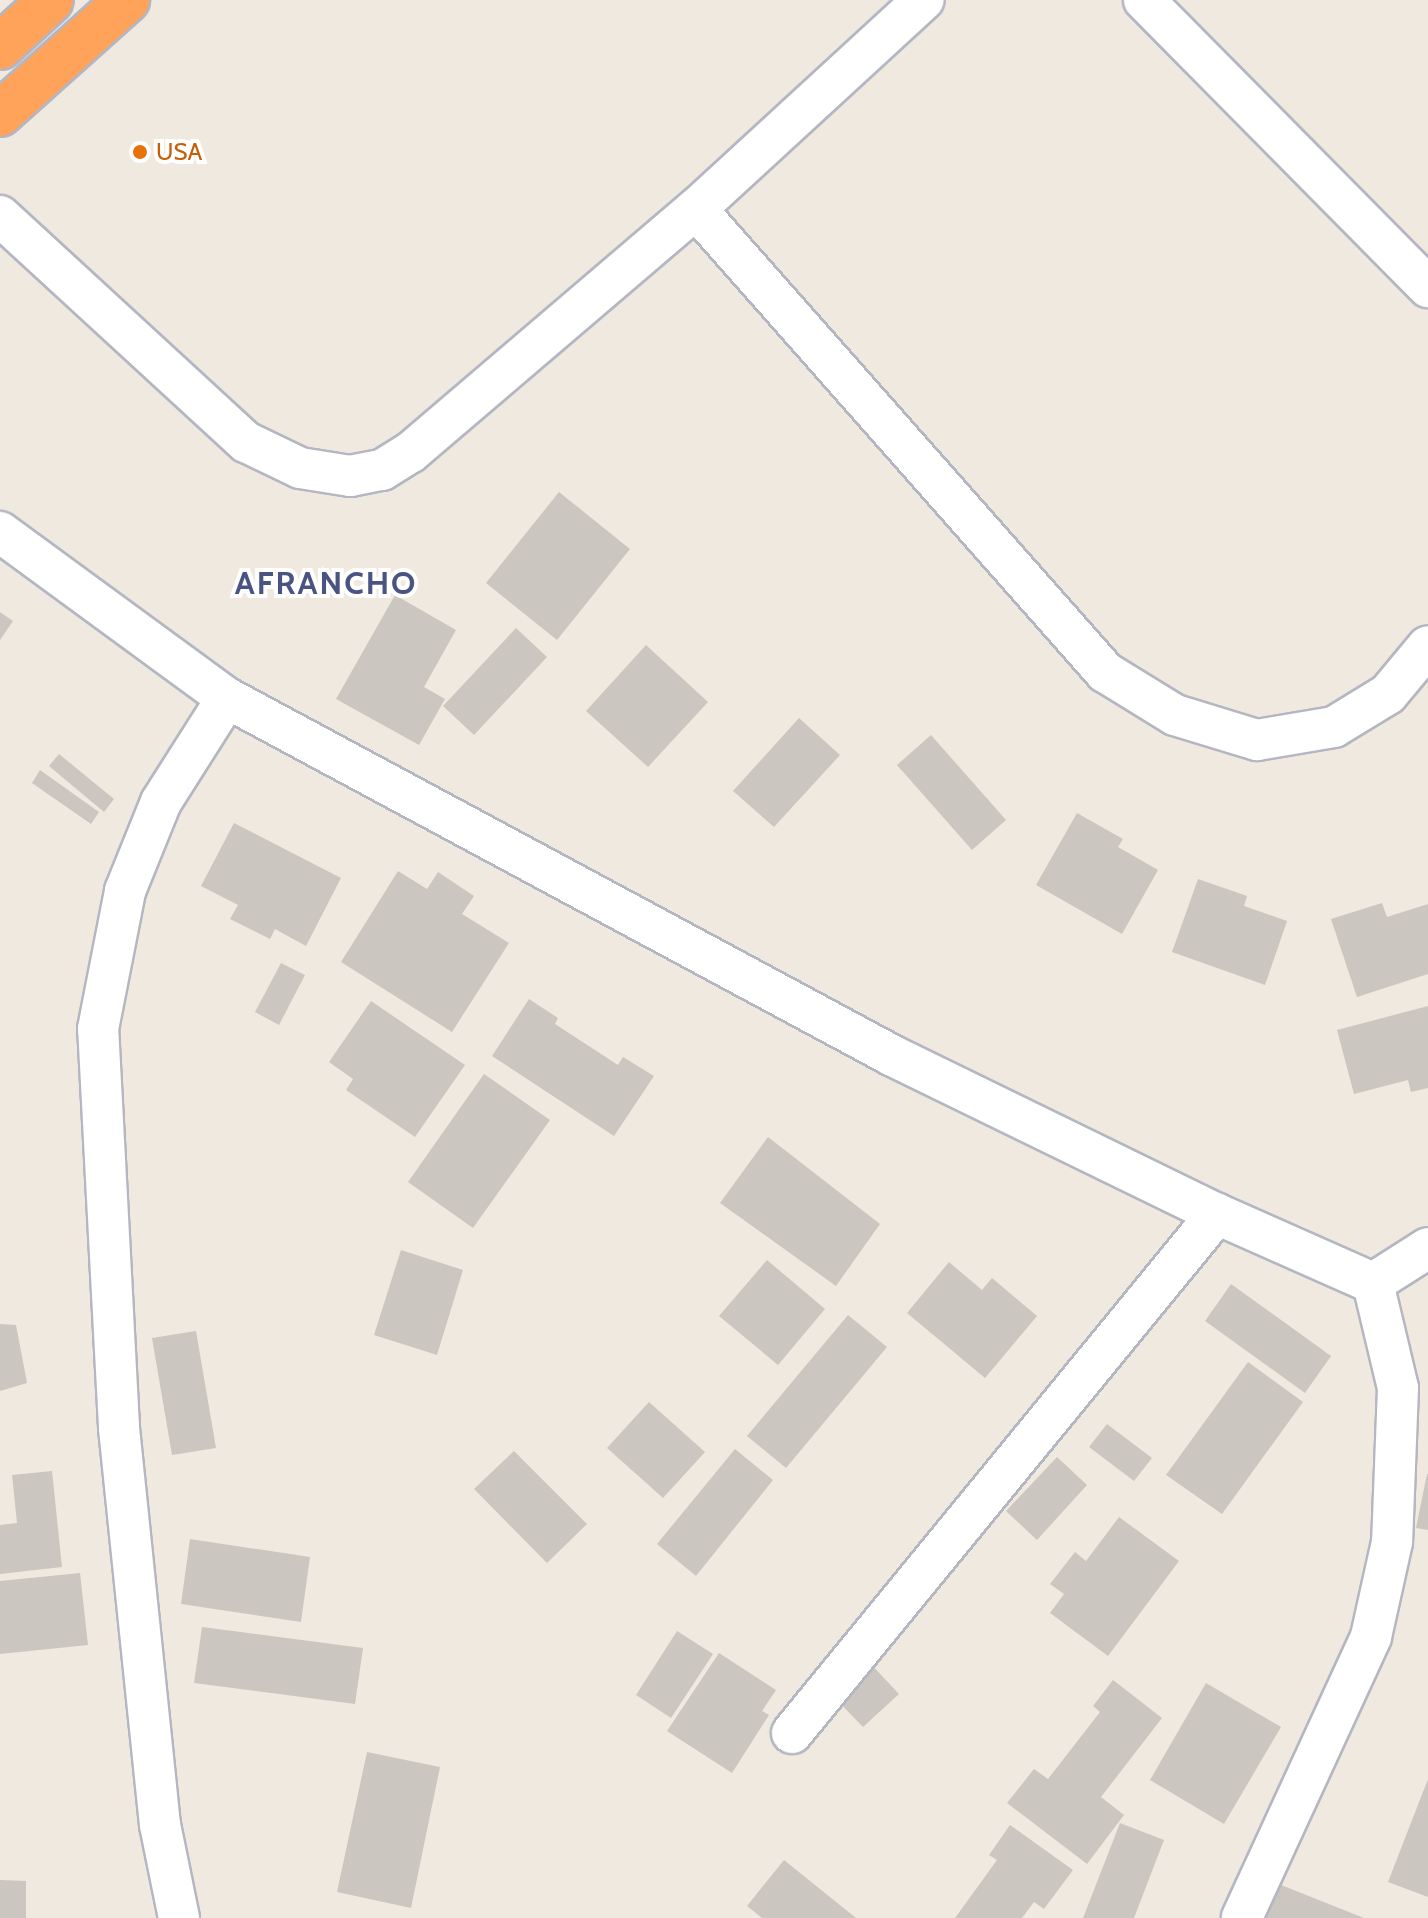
<!DOCTYPE html>
<style>
body{margin:0}
#map{position:relative;width:1428px;height:1918px;overflow:hidden;background:#f0e9e0;font-family:Cabin,sans-serif}
div>[style]{position:absolute}
.building>*{inset:0;background:#cbc6bf}
.roads{filter:drop-shadow(2px 0 #b4b6c2) drop-shadow(-2px 0 #b4b6c2) drop-shadow(0 2px #b4b6c2) drop-shadow(0 -2px #b4b6c2)}
.minor>*{height:40px;margin:-20px;padding:0 20px;transform-origin:20px;border-radius:20px;background:#fff}
.highway>*{height:44px;margin:-22px;padding:0 22px;transform-origin:22px;border-radius:22px;background:#ffa35b}
.dots>*{width:22px;height:22px;translate:-50% -50%;box-sizing:border-box;border:4px solid #fff;border-radius:50%}
span{translate:-50% -50%;white-space:nowrap;text-align:center;line-height:1.15;-webkit-text-stroke:8px #fff;paint-order:stroke}
.food-label{font-size:24px;color:#c56008}
.left{translate:0 -50%;text-align:left}
.district-label{font-size:32px;color:#4a5482;font-weight:700;letter-spacing:2px}
</style>
<div id="map">
<div class="building">
<i style="clip-path:polygon(559px 492px,630px 549px,557px 640px,486px 583px)"></i>
<i style="clip-path:polygon(395px 595px,456px 630px,424px 687px,445px 699px,419px 745px,336px 699px)"></i>
<i style="clip-path:polygon(0 612px,13px 621px,0 640px)"></i>
<i style="clip-path:polygon(516px 628px,547px 657px,474px 735px,443px 706px)"></i>
<i style="clip-path:polygon(646px 645px,708px 702px,648px 767px,586px 711px)"></i>
<i style="clip-path:polygon(799px 718px,840px 755px,774px 827px,733px 791px)"></i>
<i style="clip-path:polygon(931px 735px,1006px 820px,972px 850px,897px 765px)"></i>
<i style="clip-path:polygon(59px 754px,114px 799px,104px 812px,49px 766px)"></i>
<i style="clip-path:polygon(40px 770px,99px 812px,91px 824px,32px 783px)"></i>
<i style="clip-path:polygon(1077px 813px,1123px 839px,1118px 847px,1158px 870px,1122px 934px,1036px 885px)"></i>
<i style="clip-path:polygon(234px 823px,341px 878px,306px 946px,275px 929px,270px 939px,230px 919px,238px 905px,201px 886px)"></i>
<i style="clip-path:polygon(398px 871px,427px 889px,438px 872px,474px 896px,462px 914px,509px 943px,452px 1032px,341px 962px)"></i>
<i style="clip-path:polygon(1198px 879px,1247px 896px,1244px 906px,1287px 921px,1265px 985px,1172px 952px)"></i>
<i style="clip-path:polygon(1382px 903px,1387px 917px,1428px 904px,1428px 974px,1357px 997px,1331px 919px)"></i>
<i style="clip-path:polygon(281px 963px,305px 975px,279px 1025px,255px 1012px)"></i>
<i style="clip-path:polygon(529px 999px,558px 1018px,555px 1024px,618px 1065px,623px 1057px,654px 1076px,614px 1136px,492px 1056px)"></i>
<i style="clip-path:polygon(371px 1001px,465px 1065px,415px 1137px,346px 1090px,353px 1079px,329px 1062px)"></i>
<i style="clip-path:polygon(1428px 1006px,1428px 1088px,1411px 1092px,1408px 1080px,1354px 1094px,1337px 1030px)"></i>
<i style="clip-path:polygon(484px 1074px,550px 1120px,473px 1228px,408px 1182px)"></i>
<i style="clip-path:polygon(768px 1137px,880px 1224px,836px 1286px,720px 1203px)"></i>
<i style="clip-path:polygon(401px 1250px,463px 1270px,437px 1355px,374px 1335px)"></i>
<i style="clip-path:polygon(767px 1260px,825px 1309px,778px 1365px,719px 1316px)"></i>
<i style="clip-path:polygon(949px 1262px,982px 1290px,992px 1278px,1037px 1316px,985px 1378px,907px 1313px)"></i>
<i style="clip-path:polygon(1231px 1284px,1331px 1356px,1305px 1393px,1205px 1321px)"></i>
<i style="clip-path:polygon(848px 1315px,887px 1347px,786px 1468px,747px 1436px)"></i>
<i style="clip-path:polygon(0 1324px,16px 1325px,27px 1383px,0 1391px)"></i>
<i style="clip-path:polygon(196px 1331px,216px 1448px,172px 1455px,152px 1338px)"></i>
<i style="clip-path:polygon(1248px 1362px,1303px 1402px,1222px 1514px,1166px 1475px)"></i>
<i style="clip-path:polygon(649px 1402px,705px 1452px,663px 1498px,607px 1448px)"></i>
<i style="clip-path:polygon(1107px 1424px,1152px 1458px,1134px 1481px,1089px 1447px)"></i>
<i style="clip-path:polygon(735px 1449px,773px 1480px,696px 1576px,657px 1544px)"></i>
<i style="clip-path:polygon(514px 1451px,587px 1524px,547px 1563px,474px 1489px)"></i>
<i style="clip-path:polygon(1057px 1457px,1087px 1485px,1037px 1540px,1006px 1511px)"></i>
<i style="clip-path:polygon(52px 1471px,62px 1567px,0 1574px,0 1525px,17px 1523px,12px 1475px)"></i>
<i style="clip-path:polygon(1427px 1474px,1428px 1474px,1428px 1530px,1416px 1528px)"></i>
<i style="clip-path:polygon(1119px 1517px,1179px 1561px,1108px 1656px,1050px 1613px,1064px 1594px,1050px 1584px,1075px 1552px,1086px 1561px)"></i>
<i style="clip-path:polygon(190px 1539px,310px 1557px,301px 1622px,181px 1604px)"></i>
<i style="clip-path:polygon(80px 1573px,88px 1645px,0 1654px,0 1581px)"></i>
<i style="clip-path:polygon(202px 1627px,363px 1648px,355px 1704px,194px 1683px)"></i>
<i style="clip-path:polygon(677px 1631px,713px 1654px,671px 1718px,636px 1695px)"></i>
<i style="clip-path:polygon(719px 1653px,776px 1690px,762px 1711px,769px 1715px,732px 1773px,667px 1731px)"></i>
<i style="clip-path:polygon(869px 1662px,899px 1694px,863px 1727px,833px 1696px)"></i>
<i style="clip-path:polygon(1113px 1680px,1162px 1718px,1101px 1797px,1124px 1815px,1087px 1864px,1007px 1803px,1034px 1769px,1048px 1779px,1100px 1712px,1093px 1706px)"></i>
<i style="clip-path:polygon(1206px 1683px,1281px 1727px,1224px 1824px,1150px 1780px)"></i>
<i style="clip-path:polygon(367px 1752px,440px 1767px,411px 1908px,337px 1892px)"></i>
<i style="clip-path:polygon(1428px 1779px,1428px 1897px,1388px 1882px)"></i>
<i style="clip-path:polygon(1120px 1823px,1164px 1840px,1134px 1918px,1083px 1918px)"></i>
<i style="clip-path:polygon(1010px 1825px,1073px 1870px,1044px 1909px,1034px 1902px,1022px 1918px,955px 1918px,997px 1860px,989px 1855px)"></i>
<i style="clip-path:polygon(784px 1860px,856px 1918px,762px 1918px,747px 1906px)"></i>
<i style="clip-path:polygon(0 1880px,26px 1881px,26px 1918px,0 1918px)"></i>
<i style="clip-path:polygon(1271px 1881px,1364px 1918px,1260px 1918px)"></i>
</div>
<div class="roads">
<div class="minor">
<i style="left:1144px;top:0;width:404px;rotate:45.3deg"></i>
<i style="left:696px;top:209px;width:618px;rotate:48.54deg"></i>
<i style="left:1105px;top:672px;width:82px;rotate:31.6deg"></i>
<i style="left:1175px;top:715px;width:86px;rotate:17deg"></i>
<i style="left:1257px;top:740px;width:78px;rotate:-9.6deg"></i>
<i style="left:1334px;top:727px;width:63px;rotate:-31.4deg"></i>
<i style="left:1388px;top:694px;width:62px;rotate:-50.2deg"></i>
<i style="left:0;top:216px;width:334px;rotate:42.6deg"></i>
<i style="left:246px;top:442px;width:60px;rotate:25.7deg"></i>
<i style="left:300px;top:468px;width:51px;rotate:9.1deg"></i>
<i style="left:350px;top:476px;width:33px;rotate:-11deg"></i>
<i style="left:382px;top:470px;width:34px;rotate:-32deg"></i>
<i style="left:411px;top:452px;width:375px;rotate:-40.5deg"></i>
<i style="left:696px;top:209px;width:309px;rotate:-42.6deg"></i>
<i style="left:0;top:532px;width:281px;rotate:36.2deg"></i>
<i style="left:227px;top:698px;width:754px;rotate:28.26deg"></i>
<i style="left:891px;top:1055px;width:363px;rotate:26deg"></i>
<i style="left:1217px;top:1214px;width:171px;rotate:23.9deg"></i>
<i style="left:1373px;top:1283px;width:108px;rotate:76.6deg"></i>
<i style="left:1398px;top:1388px;width:154px;rotate:92.2deg"></i>
<i style="left:1392px;top:1542px;width:97px;rotate:102.5deg"></i>
<i style="left:1371px;top:1637px;width:309px;rotate:114.7deg"></i>
<i style="left:1373px;top:1283px;width:65px;rotate:-32.5deg"></i>
<i style="left:792px;top:1733px;width:671px;rotate:-50.69deg"></i>
<i style="left:179px;top:1918px;width:95px;rotate:-101.5deg"></i>
<i style="left:160px;top:1825px;width:400px;rotate:-95.9deg"></i>
<i style="left:119px;top:1427px;width:399px;rotate:-93deg"></i>
<i style="left:98px;top:1029px;width:141px;rotate:-78.9deg"></i>
<i style="left:125px;top:891px;width:96px;rotate:-68deg"></i>
<i style="left:161px;top:802px;width:123px;rotate:-57.6deg"></i>
</div>
<div class="highway">
<i style="left:0;top:47px;width:69px;rotate:-42.7deg"></i>
<i style="left:0;top:114px;width:171px;rotate:-41.9deg"></i>
</div>
</div>
<div class="dots">
<i style="left:140px;top:152px;background:#e8710a"></i>
</div>
<div class="food-label">
<span class="left" style="left:156px;top:152px">USA</span>
</div>
<div class="district-label">
<span style="left:326px;top:583px">AFRANCHO</span>
</div>
</div>
